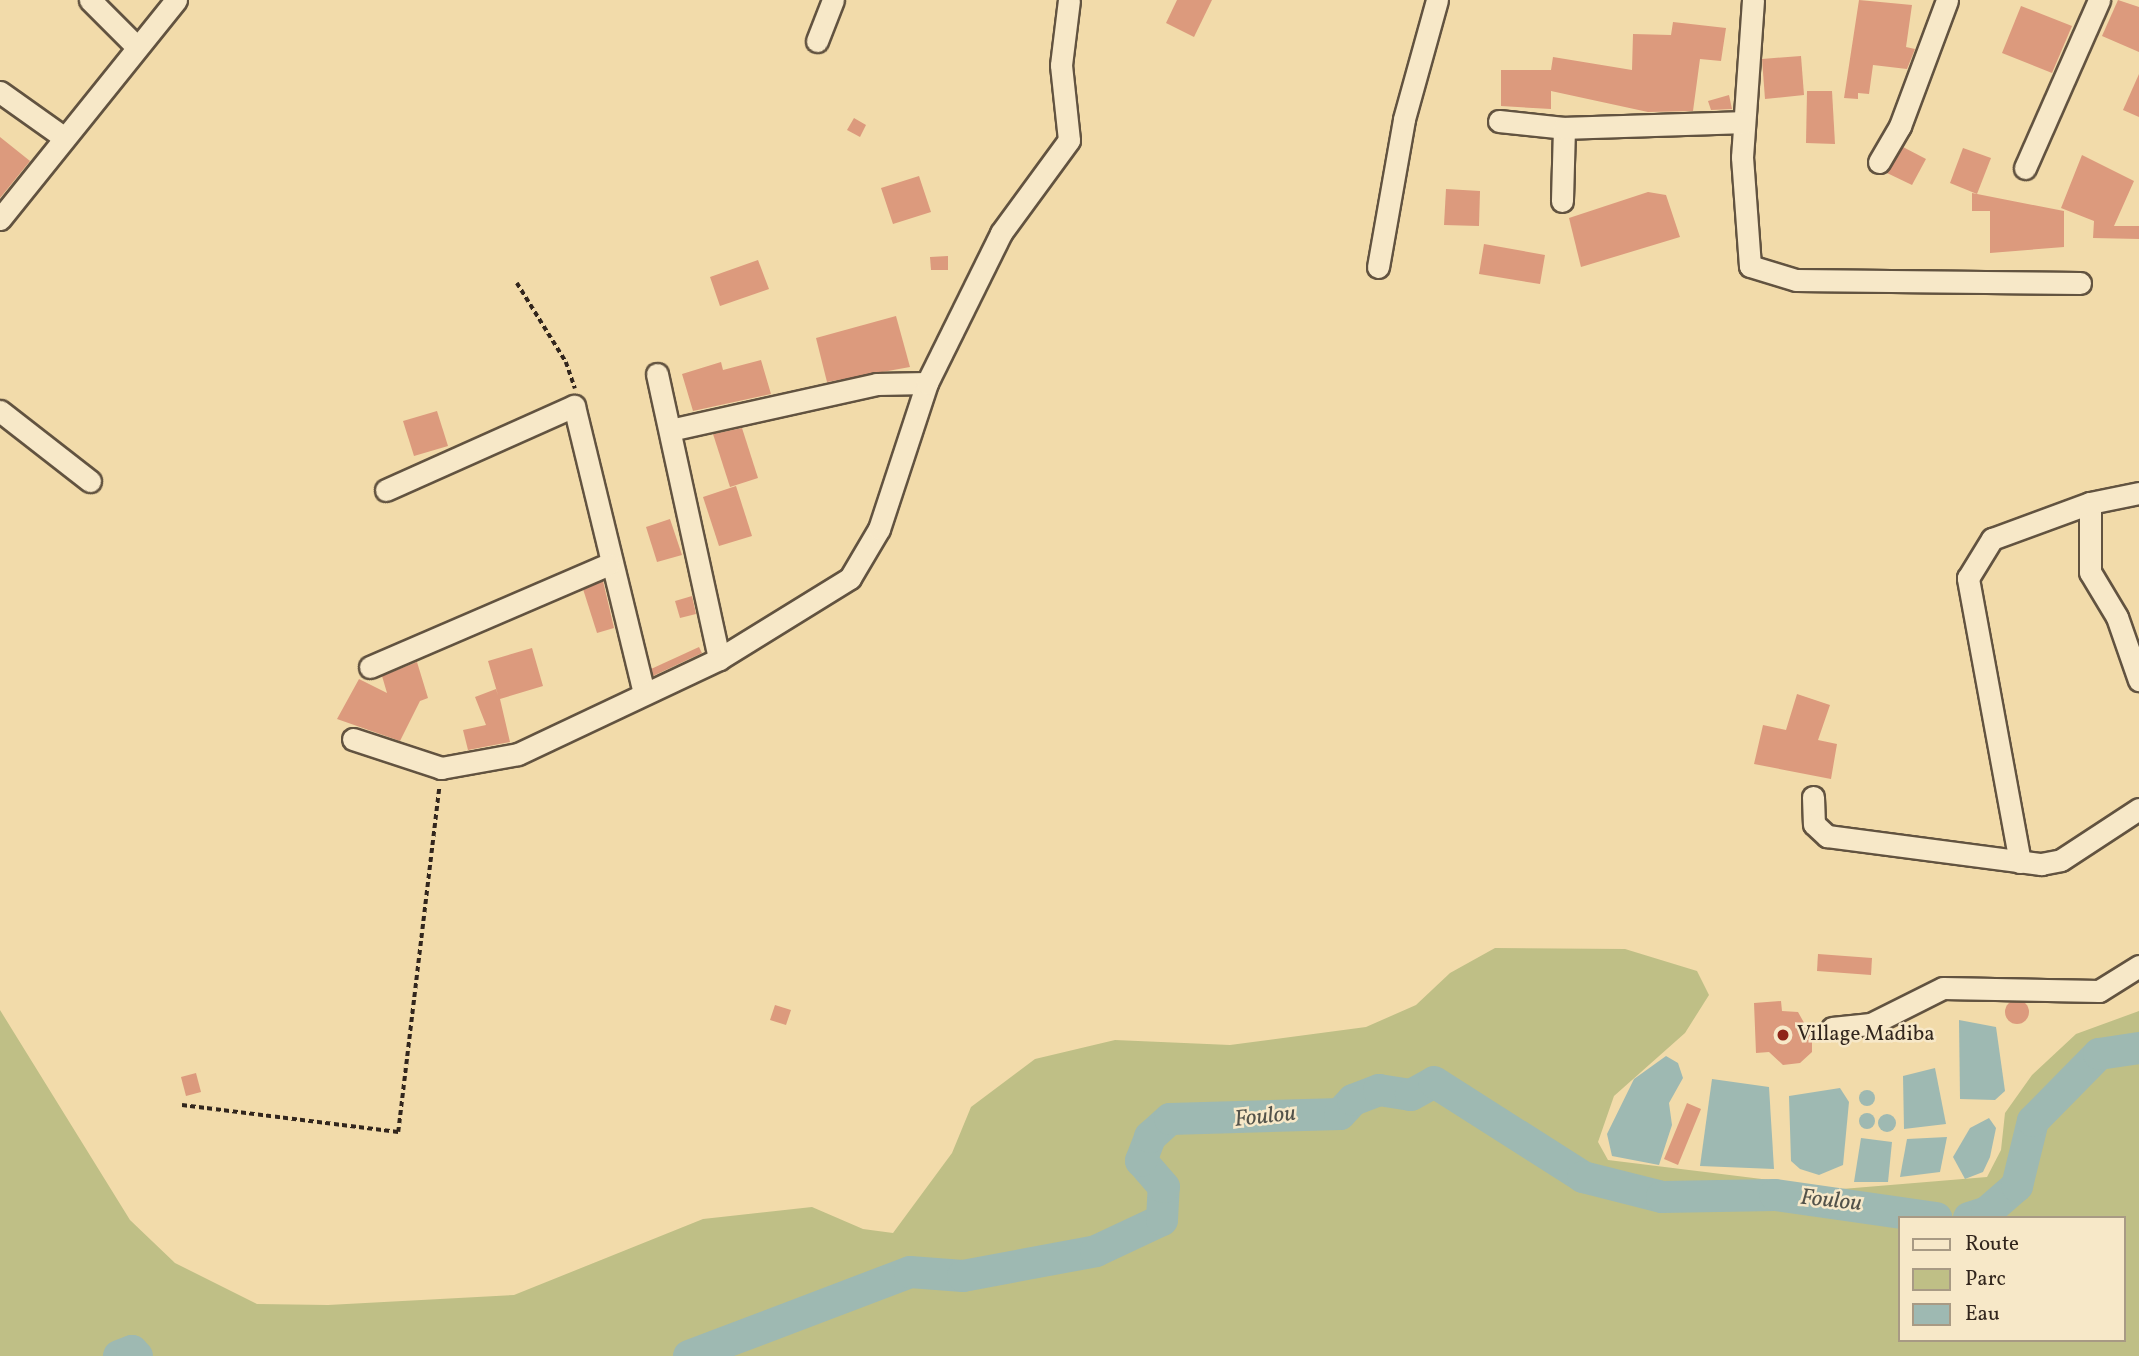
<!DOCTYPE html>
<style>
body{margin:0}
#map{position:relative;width:2139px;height:1356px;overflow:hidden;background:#f2dbaa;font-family:Vollkorn,serif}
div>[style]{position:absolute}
.green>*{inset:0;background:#bfbf86}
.water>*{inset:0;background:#9eb9b2}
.round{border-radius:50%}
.river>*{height:32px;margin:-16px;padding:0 16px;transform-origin:16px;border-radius:16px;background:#9eb9b2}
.building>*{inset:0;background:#dc9a7d}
.path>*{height:3.5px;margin-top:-1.75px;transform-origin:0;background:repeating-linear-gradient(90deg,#32261d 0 5px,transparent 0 8.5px)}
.roads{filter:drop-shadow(2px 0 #625340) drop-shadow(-2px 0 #625340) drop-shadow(0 2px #625340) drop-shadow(0 -2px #625340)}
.minor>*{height:21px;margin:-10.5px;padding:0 10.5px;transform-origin:10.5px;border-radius:10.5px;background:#f7e8c8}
.dots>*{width:19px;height:19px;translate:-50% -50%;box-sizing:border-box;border:4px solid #f7e8c8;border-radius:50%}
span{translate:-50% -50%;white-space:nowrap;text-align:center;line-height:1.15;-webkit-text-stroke:5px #f7e8c8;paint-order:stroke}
.poi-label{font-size:21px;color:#32261d}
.left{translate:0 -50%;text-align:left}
.water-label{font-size:23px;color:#52524a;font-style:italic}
.legend{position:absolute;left:1898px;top:1216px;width:228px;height:126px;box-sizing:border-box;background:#f7e8c8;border:2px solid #a89a84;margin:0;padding:9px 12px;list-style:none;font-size:21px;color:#32261d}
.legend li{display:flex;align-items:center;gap:14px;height:35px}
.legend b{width:35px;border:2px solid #a89a84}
</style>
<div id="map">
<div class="green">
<i style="clip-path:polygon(evenodd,1495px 948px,1625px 949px,1697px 971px,1709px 995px,1685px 1033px,1614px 1096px,1598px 1142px,1608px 1160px,1842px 1189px,1987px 1177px,2001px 1150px,2005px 1113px,2032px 1075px,2076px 1034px,2139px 1011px,2139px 1356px,0 1356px,0 1010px,130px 1220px,175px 1263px,257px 1304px,328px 1305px,514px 1295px,703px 1219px,812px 1207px,863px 1229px,893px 1233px,952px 1153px,971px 1107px,1035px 1059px,1115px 1040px,1230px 1045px,1366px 1027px,1416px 1005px,1450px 973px,1495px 948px,1899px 1218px,2123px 1218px,2123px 1340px,1899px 1340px,1899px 1218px)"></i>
</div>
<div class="water">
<i style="clip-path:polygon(1959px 1020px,1996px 1027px,2005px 1091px,1995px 1100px,1960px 1099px)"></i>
<i style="clip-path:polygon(1666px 1056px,1678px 1063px,1683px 1078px,1669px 1103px,1672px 1125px,1659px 1165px,1612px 1156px,1607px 1134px,1634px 1079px)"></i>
<i style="clip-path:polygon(1935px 1068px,1946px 1124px,1904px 1129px,1903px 1076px)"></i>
<i style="clip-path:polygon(1712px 1079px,1769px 1087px,1774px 1169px,1700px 1166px)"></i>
<i style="clip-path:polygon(1840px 1088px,1849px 1102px,1843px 1165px,1819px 1175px,1800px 1169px,1791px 1161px,1789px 1096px)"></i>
<i class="round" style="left:1859px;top:1090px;width:16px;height:16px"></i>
<i class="round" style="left:1859px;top:1113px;width:16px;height:16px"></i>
<i class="round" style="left:1878px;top:1114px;width:18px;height:18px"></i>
<i style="clip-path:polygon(1989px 1118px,1996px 1128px,1990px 1157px,1983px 1172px,1965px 1179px,1953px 1157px,1970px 1128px)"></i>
<i style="clip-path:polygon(1947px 1137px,1940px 1172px,1900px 1177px,1907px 1139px)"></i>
<i style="clip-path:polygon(1861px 1138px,1892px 1142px,1888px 1182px,1854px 1182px)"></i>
</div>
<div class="river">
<i style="left:1969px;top:1218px;width:19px;rotate:-18deg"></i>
<i style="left:1987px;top:1212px;width:40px;rotate:-41deg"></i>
<i style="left:2017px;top:1186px;width:67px;rotate:-76.2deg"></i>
<i style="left:2033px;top:1121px;width:94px;rotate:-45.4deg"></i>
<i style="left:2099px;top:1054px;width:40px;rotate:-8.5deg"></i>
<i style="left:119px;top:1356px;width:14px;rotate:-21deg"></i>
<i style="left:132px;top:1351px;width:7px;rotate:45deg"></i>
<i style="left:689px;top:1356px;width:236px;rotate:-20.8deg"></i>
<i style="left:910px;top:1272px;width:53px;rotate:4.3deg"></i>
<i style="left:963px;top:1276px;width:135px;rotate:-10.6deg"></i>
<i style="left:1096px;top:1251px;width:73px;rotate:-25.2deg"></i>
<i style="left:1162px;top:1220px;width:33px;rotate:-87deg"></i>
<i style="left:1164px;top:1187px;width:35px;rotate:-131deg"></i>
<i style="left:1141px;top:1161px;width:26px;rotate:-69deg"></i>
<i style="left:1150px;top:1137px;width:27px;rotate:-42deg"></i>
<i style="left:1170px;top:1119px;width:170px;rotate:-1.7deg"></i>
<i style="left:1340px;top:1114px;width:19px;rotate:-47deg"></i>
<i style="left:1353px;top:1100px;width:28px;rotate:-21deg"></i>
<i style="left:1379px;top:1090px;width:32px;rotate:9deg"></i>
<i style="left:1411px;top:1095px;width:26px;rotate:-29deg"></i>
<i style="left:1434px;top:1082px;width:177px;rotate:32.5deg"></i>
<i style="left:1583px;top:1177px;width:81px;rotate:14.2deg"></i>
<i style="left:1662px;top:1197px;width:113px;rotate:-1deg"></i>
<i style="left:1775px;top:1195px;width:163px;rotate:8.1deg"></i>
</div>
<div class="building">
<i style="clip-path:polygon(1177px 0,1212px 0,1194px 37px,1166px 23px)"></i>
<i style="clip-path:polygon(1859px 0,1912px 5px,1906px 47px,1915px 49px,1907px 69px,1873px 65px,1869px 94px,1858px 93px,1858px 99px,1844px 98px)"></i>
<i style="clip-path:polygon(2118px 0,2139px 7px,2139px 52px,2102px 36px)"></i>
<i style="clip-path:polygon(2021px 6px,2072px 26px,2052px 73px,2002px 53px)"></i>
<i style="clip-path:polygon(1673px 22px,1726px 28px,1721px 61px,1700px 59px,1693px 111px,1648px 112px,1551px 91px,1551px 109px,1501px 106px,1501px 70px,1551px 70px,1553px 57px,1632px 70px,1633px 34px,1671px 35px)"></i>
<i style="clip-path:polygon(1801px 56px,1804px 95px,1765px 99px,1762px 59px)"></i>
<i style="clip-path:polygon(2139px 74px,2139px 117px,2123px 110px)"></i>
<i style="clip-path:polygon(1807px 91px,1832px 91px,1835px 144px,1806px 143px)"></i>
<i style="clip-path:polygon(1729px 95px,1732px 109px,1711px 110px,1708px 101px)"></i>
<i style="clip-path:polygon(854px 118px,866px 125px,860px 137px,847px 130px)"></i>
<i style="clip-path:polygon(0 137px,30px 161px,0 198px)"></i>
<i style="clip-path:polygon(1903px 147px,1926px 159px,1912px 185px,1887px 173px)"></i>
<i style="clip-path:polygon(1963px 148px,1991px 158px,1977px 194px,1950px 183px)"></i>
<i style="clip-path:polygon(2082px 155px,2134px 181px,2114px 226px,2139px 226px,2139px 239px,2093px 238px,2094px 221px,2061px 208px)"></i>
<i style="clip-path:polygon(919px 176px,931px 212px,893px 224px,881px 188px)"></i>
<i style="clip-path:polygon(1446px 189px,1480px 191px,1479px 226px,1444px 225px)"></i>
<i style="clip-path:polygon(1648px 192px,1666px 195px,1680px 237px,1581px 267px,1569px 218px)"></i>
<i style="clip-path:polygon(1972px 193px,2064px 211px,2064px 247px,1990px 253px,1990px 211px,1972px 211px)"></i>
<i style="clip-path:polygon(1484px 244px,1545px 255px,1540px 284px,1479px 274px)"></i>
<i style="clip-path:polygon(948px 256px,948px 270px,931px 270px,930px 257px)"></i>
<i style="clip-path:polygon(758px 260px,769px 289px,720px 306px,710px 277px)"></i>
<i style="clip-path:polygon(896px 316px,910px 367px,827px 382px,816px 338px)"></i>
<i style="clip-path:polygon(761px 360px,771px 394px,693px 411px,682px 374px,721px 362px,723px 370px)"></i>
<i style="clip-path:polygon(437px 411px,448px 446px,414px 456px,403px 421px)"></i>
<i style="clip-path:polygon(742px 428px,758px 478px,730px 487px,713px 434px)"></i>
<i style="clip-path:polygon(736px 486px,752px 536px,719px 546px,703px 497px)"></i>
<i style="clip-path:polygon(670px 519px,682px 555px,657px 562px,646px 527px)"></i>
<i style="clip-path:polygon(603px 581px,614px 628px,597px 633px,583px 589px)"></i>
<i style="clip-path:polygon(692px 596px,696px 614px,680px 618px,675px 601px)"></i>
<i style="clip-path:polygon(699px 647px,702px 653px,653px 676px,651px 669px)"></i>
<i style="clip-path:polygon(532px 648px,543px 686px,500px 699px,510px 742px,468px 750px,463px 730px,486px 725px,475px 697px,496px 689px,498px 695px,488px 661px)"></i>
<i style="clip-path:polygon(417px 662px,428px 698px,420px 701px,400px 741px,337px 719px,359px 679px,387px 693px,382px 676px)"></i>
<i style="clip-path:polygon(1797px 694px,1830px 705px,1818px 740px,1837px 744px,1831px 779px,1754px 764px,1763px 725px,1786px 730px)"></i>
<i style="clip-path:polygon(1818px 954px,1872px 958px,1871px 975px,1817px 971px)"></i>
<i class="round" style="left:2005px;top:1000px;width:24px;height:24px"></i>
<i style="clip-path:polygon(1781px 1001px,1782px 1011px,1798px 1012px,1812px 1037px,1812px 1052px,1800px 1063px,1783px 1065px,1769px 1052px,1756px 1053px,1754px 1003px)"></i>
<i style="clip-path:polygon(775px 1005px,791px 1010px,786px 1025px,770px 1020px)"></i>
<i style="clip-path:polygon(196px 1073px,201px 1092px,186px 1096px,181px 1077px)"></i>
<i style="clip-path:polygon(1687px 1103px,1701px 1109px,1678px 1165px,1664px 1159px)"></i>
</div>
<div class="path">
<i style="left:517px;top:283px;width:93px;rotate:58.2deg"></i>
<i style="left:566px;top:362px;width:28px;rotate:71deg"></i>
<i style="left:182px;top:1105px;width:218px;rotate:7.1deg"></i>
<i style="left:398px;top:1132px;width:347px;rotate:-83.2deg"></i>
</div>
<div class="roads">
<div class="minor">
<i style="left:90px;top:0;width:65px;rotate:45deg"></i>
<i style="left:1753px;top:0;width:157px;rotate:94deg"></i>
<i style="left:1742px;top:157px;width:109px;rotate:85.8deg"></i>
<i style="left:1750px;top:266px;width:48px;rotate:16.9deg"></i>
<i style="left:1796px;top:280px;width:284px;rotate:0.6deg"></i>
<i style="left:817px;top:41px;width:44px;rotate:-68.7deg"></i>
<i style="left:0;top:92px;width:76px;rotate:35.4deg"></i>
<i style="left:1499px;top:121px;width:65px;rotate:6.1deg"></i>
<i style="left:1564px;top:128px;width:73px;rotate:91.6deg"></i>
<i style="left:1564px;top:128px;width:180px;rotate:-1.9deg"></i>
<i style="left:1879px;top:162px;width:42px;rotate:-59.7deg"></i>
<i style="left:1900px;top:126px;width:134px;rotate:-69.5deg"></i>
<i style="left:2025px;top:168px;width:184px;rotate:-66.2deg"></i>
<i style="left:0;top:219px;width:281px;rotate:-51.2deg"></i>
<i style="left:1378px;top:267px;width:150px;rotate:-80deg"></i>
<i style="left:1404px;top:119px;width:123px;rotate:-74.5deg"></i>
<i style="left:657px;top:374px;width:292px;rotate:77.7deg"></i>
<i style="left:0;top:411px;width:114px;rotate:37.9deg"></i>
<i style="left:670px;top:430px;width:212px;rotate:-12.5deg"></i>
<i style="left:877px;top:384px;width:50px;rotate:-1.1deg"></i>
<i style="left:386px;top:490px;width:206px;rotate:-24.1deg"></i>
<i style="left:574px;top:406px;width:296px;rotate:76.3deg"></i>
<i style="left:2090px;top:503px;width:69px;rotate:90deg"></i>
<i style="left:2090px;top:572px;width:52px;rotate:59deg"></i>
<i style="left:2117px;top:617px;width:67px;rotate:70.8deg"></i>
<i style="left:370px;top:667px;width:260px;rotate:-23.3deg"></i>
<i style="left:353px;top:739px;width:93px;rotate:18.2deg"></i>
<i style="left:441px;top:768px;width:78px;rotate:-10.3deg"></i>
<i style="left:518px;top:754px;width:222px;rotate:-25.3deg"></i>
<i style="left:719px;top:659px;width:154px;rotate:-31.7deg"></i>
<i style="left:850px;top:578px;width:57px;rotate:-59.4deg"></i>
<i style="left:879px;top:529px;width:154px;rotate:-71.8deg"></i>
<i style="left:927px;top:383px;width:167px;rotate:-63.7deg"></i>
<i style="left:1001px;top:233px;width:115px;rotate:-53.8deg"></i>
<i style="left:1069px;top:140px;width:75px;rotate:-96.1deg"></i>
<i style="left:1061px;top:65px;width:65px;rotate:-83deg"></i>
<i style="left:1813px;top:797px;width:27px;rotate:88deg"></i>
<i style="left:1814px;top:824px;width:18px;rotate:43deg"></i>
<i style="left:1827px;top:836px;width:216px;rotate:7.5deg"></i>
<i style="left:2041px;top:864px;width:20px;rotate:-11deg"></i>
<i style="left:2061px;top:860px;width:93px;rotate:-33.2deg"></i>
<i style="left:2020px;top:862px;width:289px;rotate:-100.4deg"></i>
<i style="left:1968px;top:578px;width:46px;rotate:-58.4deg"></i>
<i style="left:1992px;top:539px;width:104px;rotate:-20.2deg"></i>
<i style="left:2090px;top:503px;width:50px;rotate:-11.5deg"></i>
<i style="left:1832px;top:1028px;width:39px;rotate:-6deg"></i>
<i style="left:1871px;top:1024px;width:80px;rotate:-26.6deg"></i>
<i style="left:1943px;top:988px;width:156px;rotate:1.1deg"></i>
<i style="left:2099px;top:991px;width:47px;rotate:-32deg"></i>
</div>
</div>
<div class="dots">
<i style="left:1783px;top:1035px;background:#8f2418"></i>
</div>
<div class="poi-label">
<span class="left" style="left:1797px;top:1035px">Village Madiba</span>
</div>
<div class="water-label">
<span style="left:1265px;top:1117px;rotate:-6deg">Foulou</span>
<span style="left:1831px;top:1201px;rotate:6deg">Foulou</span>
</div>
<ul class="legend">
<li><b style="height:9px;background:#f7e8c8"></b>Route</li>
<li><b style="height:19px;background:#bfbf86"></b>Parc</li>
<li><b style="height:19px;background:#9eb9b2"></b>Eau</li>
</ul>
</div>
